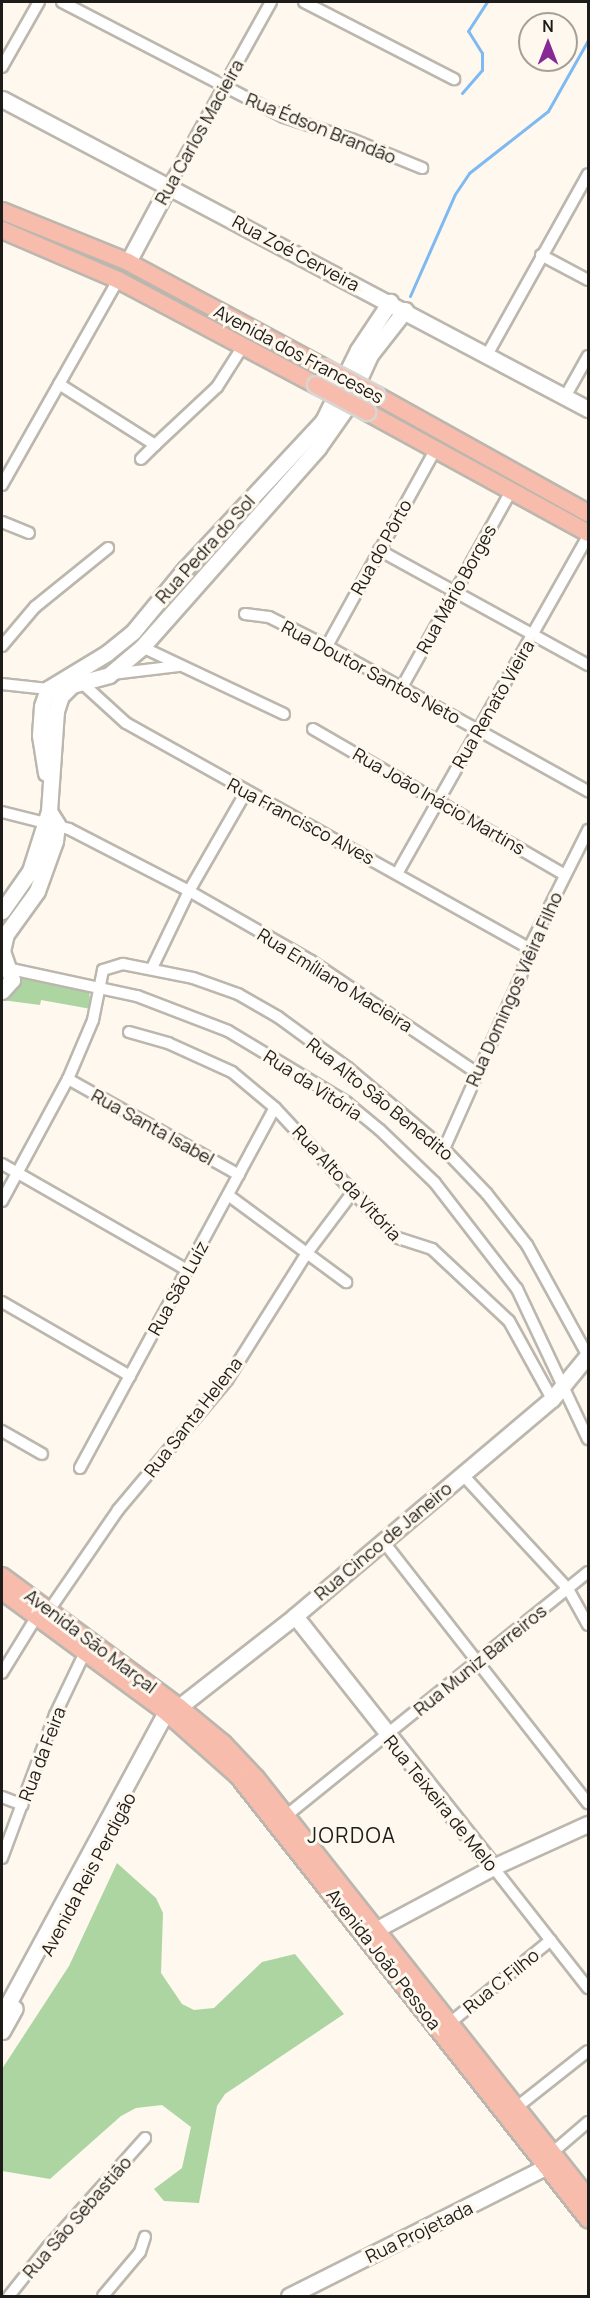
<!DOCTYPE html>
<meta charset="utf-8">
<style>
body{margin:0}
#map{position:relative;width:590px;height:2298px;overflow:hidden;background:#fef8ee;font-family:Manrope,sans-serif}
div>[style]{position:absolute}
.green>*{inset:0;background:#add5a2}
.stream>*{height:3px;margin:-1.5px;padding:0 1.5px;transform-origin:1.5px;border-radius:1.5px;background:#7fb9f2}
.roads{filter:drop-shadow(2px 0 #bcb7ae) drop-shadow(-2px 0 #bcb7ae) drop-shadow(0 2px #bcb7ae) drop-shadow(0 -2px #bcb7ae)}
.street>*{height:10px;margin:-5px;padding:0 5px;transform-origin:5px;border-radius:5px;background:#fff}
.secondary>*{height:15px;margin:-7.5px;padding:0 7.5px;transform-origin:7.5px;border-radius:7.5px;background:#fff}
.primary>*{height:16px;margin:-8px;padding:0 8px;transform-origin:8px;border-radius:8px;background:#f8bcad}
.bridges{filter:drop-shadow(2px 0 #d6d6d5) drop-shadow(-2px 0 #d6d6d5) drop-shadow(0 2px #d6d6d5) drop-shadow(0 -2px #d6d6d5)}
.primary-bridge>*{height:16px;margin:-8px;padding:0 8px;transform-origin:8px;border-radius:8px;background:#f8bcad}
span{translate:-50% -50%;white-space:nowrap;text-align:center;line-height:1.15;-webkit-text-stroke:6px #fef8ee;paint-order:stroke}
.street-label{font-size:18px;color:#1e1c18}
.quarter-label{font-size:21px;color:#1e1c18;letter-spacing:1.5px}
.frame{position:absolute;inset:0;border:3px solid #1e1c18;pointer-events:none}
.north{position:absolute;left:518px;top:12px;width:60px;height:60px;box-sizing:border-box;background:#fef8ee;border:2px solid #a4a098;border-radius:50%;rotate:0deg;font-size:16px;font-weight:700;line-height:24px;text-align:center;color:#1e1c18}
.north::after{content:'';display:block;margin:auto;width:21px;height:27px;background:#862994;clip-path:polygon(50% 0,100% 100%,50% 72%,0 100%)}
</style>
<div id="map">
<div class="green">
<i style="clip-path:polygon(267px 491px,255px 512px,140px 642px,96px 676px,85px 671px)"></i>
<i style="clip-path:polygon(20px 974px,89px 990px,91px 1009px,41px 1000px,40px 1005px,2px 1000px,14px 992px)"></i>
<i style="clip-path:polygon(117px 1863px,156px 1898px,163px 1913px,161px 1973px,182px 2004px,194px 2010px,214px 2008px,262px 1962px,295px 1954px,344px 2014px,225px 2094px,217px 2106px,199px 2203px,164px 2201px,154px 2189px,182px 2168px,191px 2127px,162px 2105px,136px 2108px,121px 2116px,50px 2179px,2px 2171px,2px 2069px,69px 1966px)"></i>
</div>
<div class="stream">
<i style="left:462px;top:93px;width:30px;rotate:-49deg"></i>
<i style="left:482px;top:70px;width:17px;rotate:-90deg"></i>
<i style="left:482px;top:53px;width:26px;rotate:-122deg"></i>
<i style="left:468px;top:31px;width:35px;rotate:-57deg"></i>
<i style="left:410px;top:296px;width:111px;rotate:-66.2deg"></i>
<i style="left:455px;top:194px;width:25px;rotate:-56deg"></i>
<i style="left:469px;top:173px;width:100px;rotate:-38.1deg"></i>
<i style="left:548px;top:111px;width:81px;rotate:-60.6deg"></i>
</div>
<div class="roads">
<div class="street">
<i style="left:62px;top:2px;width:250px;rotate:27.4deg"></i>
<i style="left:284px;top:117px;width:71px;rotate:18.2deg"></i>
<i style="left:351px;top:139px;width:77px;rotate:22.2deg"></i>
<i style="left:304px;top:2px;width:169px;rotate:27.2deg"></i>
<i style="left:2px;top:67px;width:75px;rotate:-60.4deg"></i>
<i style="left:168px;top:187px;width:212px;rotate:-60.9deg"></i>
<i style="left:541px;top:255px;width:53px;rotate:28deg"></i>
<i style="left:487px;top:355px;width:207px;rotate:-60.8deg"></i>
<i style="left:59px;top:384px;width:114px;rotate:32.4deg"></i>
<i style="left:155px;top:445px;width:85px;rotate:-43.1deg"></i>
<i style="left:217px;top:387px;width:49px;rotate:-57.6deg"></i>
<i style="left:565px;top:397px;width:47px;rotate:-60.7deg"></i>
<i style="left:141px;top:459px;width:20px;rotate:-45deg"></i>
<i style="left:2px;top:485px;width:236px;rotate:-60.5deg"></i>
<i style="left:2px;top:522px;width:29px;rotate:22deg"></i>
<i style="left:379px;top:550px;width:239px;rotate:28.8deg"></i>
<i style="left:245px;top:614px;width:24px;rotate:7deg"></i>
<i style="left:269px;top:617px;width:65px;rotate:26.6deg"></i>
<i style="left:327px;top:646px;width:299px;rotate:29.1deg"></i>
<i style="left:2px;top:646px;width:51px;rotate:-49.8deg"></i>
<i style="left:35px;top:607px;width:94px;rotate:-38.9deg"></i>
<i style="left:327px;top:646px;width:224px;rotate:-61.1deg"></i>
<i style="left:142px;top:647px;width:157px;rotate:25.3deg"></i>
<i style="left:112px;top:674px;width:67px;rotate:-6.8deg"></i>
<i style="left:82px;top:683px;width:59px;rotate:42.3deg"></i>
<i style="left:126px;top:723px;width:462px;rotate:29.2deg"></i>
<i style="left:2px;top:684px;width:46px;rotate:6.2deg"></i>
<i style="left:402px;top:687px;width:224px;rotate:-60.9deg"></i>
<i style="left:313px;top:729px;width:291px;rotate:30.1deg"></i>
<i style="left:2px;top:812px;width:69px;rotate:14.2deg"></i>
<i style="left:69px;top:829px;width:135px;rotate:27.3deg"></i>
<i style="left:189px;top:891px;width:141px;rotate:29.8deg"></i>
<i style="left:311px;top:961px;width:200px;rotate:34deg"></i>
<i style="left:398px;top:872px;width:386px;rotate:-60.5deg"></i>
<i style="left:152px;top:968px;width:85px;rotate:-64.3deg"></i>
<i style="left:189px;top:891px;width:114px;rotate:-60.1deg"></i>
<i style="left:11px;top:969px;width:129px;rotate:12.1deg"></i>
<i style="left:137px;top:996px;width:97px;rotate:21deg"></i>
<i style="left:228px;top:1031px;width:138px;rotate:31deg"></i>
<i style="left:346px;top:1102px;width:44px;rotate:39.5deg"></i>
<i style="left:380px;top:1130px;width:76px;rotate:43.9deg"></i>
<i style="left:435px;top:1183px;width:134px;rotate:52.3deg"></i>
<i style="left:517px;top:1289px;width:166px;rotate:64.7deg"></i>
<i style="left:129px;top:1032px;width:41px;rotate:15.8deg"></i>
<i style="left:168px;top:1043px;width:70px;rotate:24.4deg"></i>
<i style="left:232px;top:1072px;width:56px;rotate:39.9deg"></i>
<i style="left:275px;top:1108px;width:176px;rotate:47.1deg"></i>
<i style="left:395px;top:1237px;width:39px;rotate:18deg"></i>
<i style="left:432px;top:1249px;width:105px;rotate:43.1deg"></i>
<i style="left:509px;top:1321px;width:89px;rotate:61.1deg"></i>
<i style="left:68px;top:1079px;width:196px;rotate:29.3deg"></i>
<i style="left:444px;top:1149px;width:189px;rotate:-66deg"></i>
<i style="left:521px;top:976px;width:29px;rotate:-74deg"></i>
<i style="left:529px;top:948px;width:132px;rotate:-63.4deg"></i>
<i style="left:2px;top:1164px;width:213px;rotate:29.8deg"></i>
<i style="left:228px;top:1195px;width:147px;rotate:36.4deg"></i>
<i style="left:2px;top:1201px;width:139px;rotate:-61.6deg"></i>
<i style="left:68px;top:1079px;width:64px;rotate:-67deg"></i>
<i style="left:93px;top:1020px;width:51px;rotate:-78.7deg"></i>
<i style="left:103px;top:970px;width:21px;rotate:-17deg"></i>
<i style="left:123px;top:964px;width:71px;rotate:11.3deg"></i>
<i style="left:193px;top:978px;width:48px;rotate:19.6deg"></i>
<i style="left:238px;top:994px;width:46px;rotate:29.9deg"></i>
<i style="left:278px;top:1017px;width:87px;rotate:36.1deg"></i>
<i style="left:348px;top:1068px;width:126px;rotate:40.2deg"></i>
<i style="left:444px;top:1149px;width:62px;rotate:46.3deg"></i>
<i style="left:487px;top:1194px;width:65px;rotate:51.9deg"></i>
<i style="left:527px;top:1245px;width:127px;rotate:61.2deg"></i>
<i style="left:2px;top:1302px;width:148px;rotate:30deg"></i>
<i style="left:2px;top:1431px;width:46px;rotate:29.9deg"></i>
<i style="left:80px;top:1468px;width:409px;rotate:-61.6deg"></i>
<i style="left:462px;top:1474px;width:156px;rotate:47.3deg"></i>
<i style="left:568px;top:1589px;width:41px;rotate:60.9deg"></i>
<i style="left:383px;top:1541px;width:333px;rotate:52deg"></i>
<i style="left:50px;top:1609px;width:120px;rotate:-55.5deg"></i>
<i style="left:118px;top:1510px;width:170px;rotate:-50deg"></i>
<i style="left:227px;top:1380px;width:150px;rotate:-57.8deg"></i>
<i style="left:307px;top:1253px;width:76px;rotate:-53deg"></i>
<i style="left:2px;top:1673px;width:67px;rotate:-58.4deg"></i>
<i style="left:2px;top:1797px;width:22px;rotate:21deg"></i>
<i style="left:287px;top:1815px;width:387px;rotate:-38.9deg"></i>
<i style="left:2px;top:1858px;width:153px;rotate:-69.7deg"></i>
<i style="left:55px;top:1715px;width:70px;rotate:-64.5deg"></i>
<i style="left:493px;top:1867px;width:154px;rotate:51.9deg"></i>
<i style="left:451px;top:2022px;width:129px;rotate:-39.4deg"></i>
<i style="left:517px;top:2107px;width:90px;rotate:-38.3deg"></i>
<i style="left:553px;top:2152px;width:46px;rotate:-40.6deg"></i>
<i style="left:9px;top:2296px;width:63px;rotate:-51.5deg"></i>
<i style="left:48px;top:2247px;width:146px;rotate:-48.3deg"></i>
<i style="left:103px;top:2296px;width:57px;rotate:-49.9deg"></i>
<i style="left:140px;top:2252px;width:16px;rotate:-72deg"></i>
</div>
<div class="secondary">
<i style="left:2px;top:99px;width:663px;rotate:27.88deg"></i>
<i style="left:128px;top:262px;width:85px;rotate:-61.9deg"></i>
<i style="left:46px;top:773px;width:38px;rotate:-99deg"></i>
<i style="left:40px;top:735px;width:29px;rotate:-86deg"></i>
<i style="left:42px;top:706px;width:18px;rotate:-71deg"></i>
<i style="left:48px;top:689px;width:69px;rotate:-31.4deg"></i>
<i style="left:107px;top:653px;width:33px;rotate:-39deg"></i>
<i style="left:133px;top:632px;width:82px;rotate:-50.5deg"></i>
<i style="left:185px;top:569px;width:202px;rotate:-47deg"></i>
<i style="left:323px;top:421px;width:79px;rotate:-63.8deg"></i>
<i style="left:358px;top:350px;width:58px;rotate:-56.3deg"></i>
<i style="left:2px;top:911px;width:49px;rotate:-55deg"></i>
<i style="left:30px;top:871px;width:63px;rotate:-72.4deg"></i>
<i style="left:49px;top:811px;width:100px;rotate:-86deg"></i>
<i style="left:56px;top:711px;width:16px;rotate:-72deg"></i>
<i style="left:61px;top:696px;width:16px;rotate:-45deg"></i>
<i style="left:72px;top:685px;width:38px;rotate:-15deg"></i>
<i style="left:109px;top:675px;width:43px;rotate:-40.3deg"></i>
<i style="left:142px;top:647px;width:266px;rotate:-48.5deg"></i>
<i style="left:318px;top:448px;width:49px;rotate:-55deg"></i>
<i style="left:346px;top:408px;width:58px;rotate:-65.6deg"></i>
<i style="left:370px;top:355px;width:57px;rotate:-52.1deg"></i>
<i style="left:2px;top:991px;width:15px;rotate:-48deg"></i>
<i style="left:12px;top:980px;width:31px;rotate:-109deg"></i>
<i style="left:2px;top:951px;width:17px;rotate:-77deg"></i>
<i style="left:6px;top:934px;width:53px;rotate:-54.2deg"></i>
<i style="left:37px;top:891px;width:53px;rotate:-70.2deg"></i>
<i style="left:55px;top:841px;width:17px;rotate:-83deg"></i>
<i style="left:57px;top:824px;width:15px;rotate:-122deg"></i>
<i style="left:295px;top:1616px;width:320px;rotate:51.7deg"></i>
<i style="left:377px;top:1929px;width:132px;rotate:-28.1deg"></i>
<i style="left:493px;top:1867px;width:104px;rotate:-24.4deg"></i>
<i style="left:2px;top:2015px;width:345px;rotate:-61.6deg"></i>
<i style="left:166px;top:1712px;width:14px;rotate:-21deg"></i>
<i style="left:179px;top:1707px;width:147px;rotate:-38.1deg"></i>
<i style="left:295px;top:1616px;width:336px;rotate:-40.2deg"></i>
<i style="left:552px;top:1399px;width:57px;rotate:-50.7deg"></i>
<i style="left:2px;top:2031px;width:26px;rotate:-61deg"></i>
<i style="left:289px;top:2296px;width:289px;rotate:-26.7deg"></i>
</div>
<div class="primary">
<i style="left:2px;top:211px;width:136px;rotate:22deg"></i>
<i style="left:128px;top:262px;width:224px;rotate:28.3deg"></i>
<i style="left:2px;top:230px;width:126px;rotate:23.3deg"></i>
<i style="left:118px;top:280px;width:224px;rotate:27.9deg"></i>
<i style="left:376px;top:395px;width:243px;rotate:29.1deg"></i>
<i style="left:367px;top:412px;width:252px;rotate:28.7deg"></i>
<i style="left:2px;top:1576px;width:220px;rotate:36.5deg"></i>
<i style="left:179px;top:1707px;width:57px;rotate:39.3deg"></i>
<i style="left:223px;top:1743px;width:48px;rotate:46.7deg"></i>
<i style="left:256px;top:1778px;width:535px;rotate:51.67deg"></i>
<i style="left:2px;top:1591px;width:204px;rotate:36.4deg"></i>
<i style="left:166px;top:1712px;width:96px;rotate:41.6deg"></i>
<i style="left:238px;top:1776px;width:565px;rotate:51.69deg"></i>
</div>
</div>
<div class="bridges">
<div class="primary-bridge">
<i style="left:325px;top:368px;width:58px;rotate:27.9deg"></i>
<i style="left:316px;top:385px;width:58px;rotate:27.9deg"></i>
</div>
</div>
<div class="street-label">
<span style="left:321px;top:128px;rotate:22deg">Rua Édson Brandão</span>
<span style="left:199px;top:132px;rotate:-61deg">Rua Carlos Macieira</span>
<span style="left:296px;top:253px;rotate:28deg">Rua Zoé Cerveira</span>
<span style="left:299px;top:354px;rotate:28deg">Avenida dos Franceses</span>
<span style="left:381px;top:547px;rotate:-61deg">Rua do Pôrto</span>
<span style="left:205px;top:549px;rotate:-48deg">Rua Pedra do Sol</span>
<span style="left:456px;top:589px;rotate:-61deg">Rua Mário Borges</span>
<span style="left:371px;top:672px;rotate:28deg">Rua Doutor Santos Neto</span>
<span style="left:493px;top:704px;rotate:-60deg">Rua Renato Vieira</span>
<span style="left:439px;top:801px;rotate:30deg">Rua João Inácio Martins</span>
<span style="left:301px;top:821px;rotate:28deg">Rua Francisco Alves</span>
<span style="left:335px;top:980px;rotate:32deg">Rua Emíliano Macieira</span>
<span style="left:514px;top:989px;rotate:-66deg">Rua Domingos Viêira Filho</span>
<span style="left:313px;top:1085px;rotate:33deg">Rua da Vitória</span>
<span style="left:380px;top:1099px;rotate:39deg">Rua Alto São Benedito</span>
<span style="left:153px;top:1127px;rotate:29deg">Rua Santa Isabel</span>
<span style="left:347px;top:1183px;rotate:47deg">Rua Alto da Vitória</span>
<span style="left:178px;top:1288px;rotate:-61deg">Rua São Luíz</span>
<span style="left:193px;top:1417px;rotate:-52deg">Rua Santa Helena</span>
<span style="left:383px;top:1541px;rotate:-40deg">Rua Cinco de Janeiro</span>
<span style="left:91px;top:1641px;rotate:37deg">Avenida São Marçal</span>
<span style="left:480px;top:1660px;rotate:-39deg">Rua Muniz Barreiros</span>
<span style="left:42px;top:1754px;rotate:-69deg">Rua da Feira</span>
<span style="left:441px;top:1803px;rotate:51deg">Rua Teixeira de Melo</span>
<span style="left:88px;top:1874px;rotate:-62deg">Avenida Reis Perdigão</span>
<span style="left:384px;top:1959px;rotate:52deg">Avenida João Pessoa</span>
<span style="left:501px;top:1981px;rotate:-39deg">Rua C Filho</span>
<span style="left:77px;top:2217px;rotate:-49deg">Rua São Sebastião</span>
<span style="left:419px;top:2232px;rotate:-26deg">Rua Projetada</span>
</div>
<div class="quarter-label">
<span style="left:352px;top:1835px">JORDOA</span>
</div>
<div class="frame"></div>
<div class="north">N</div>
</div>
